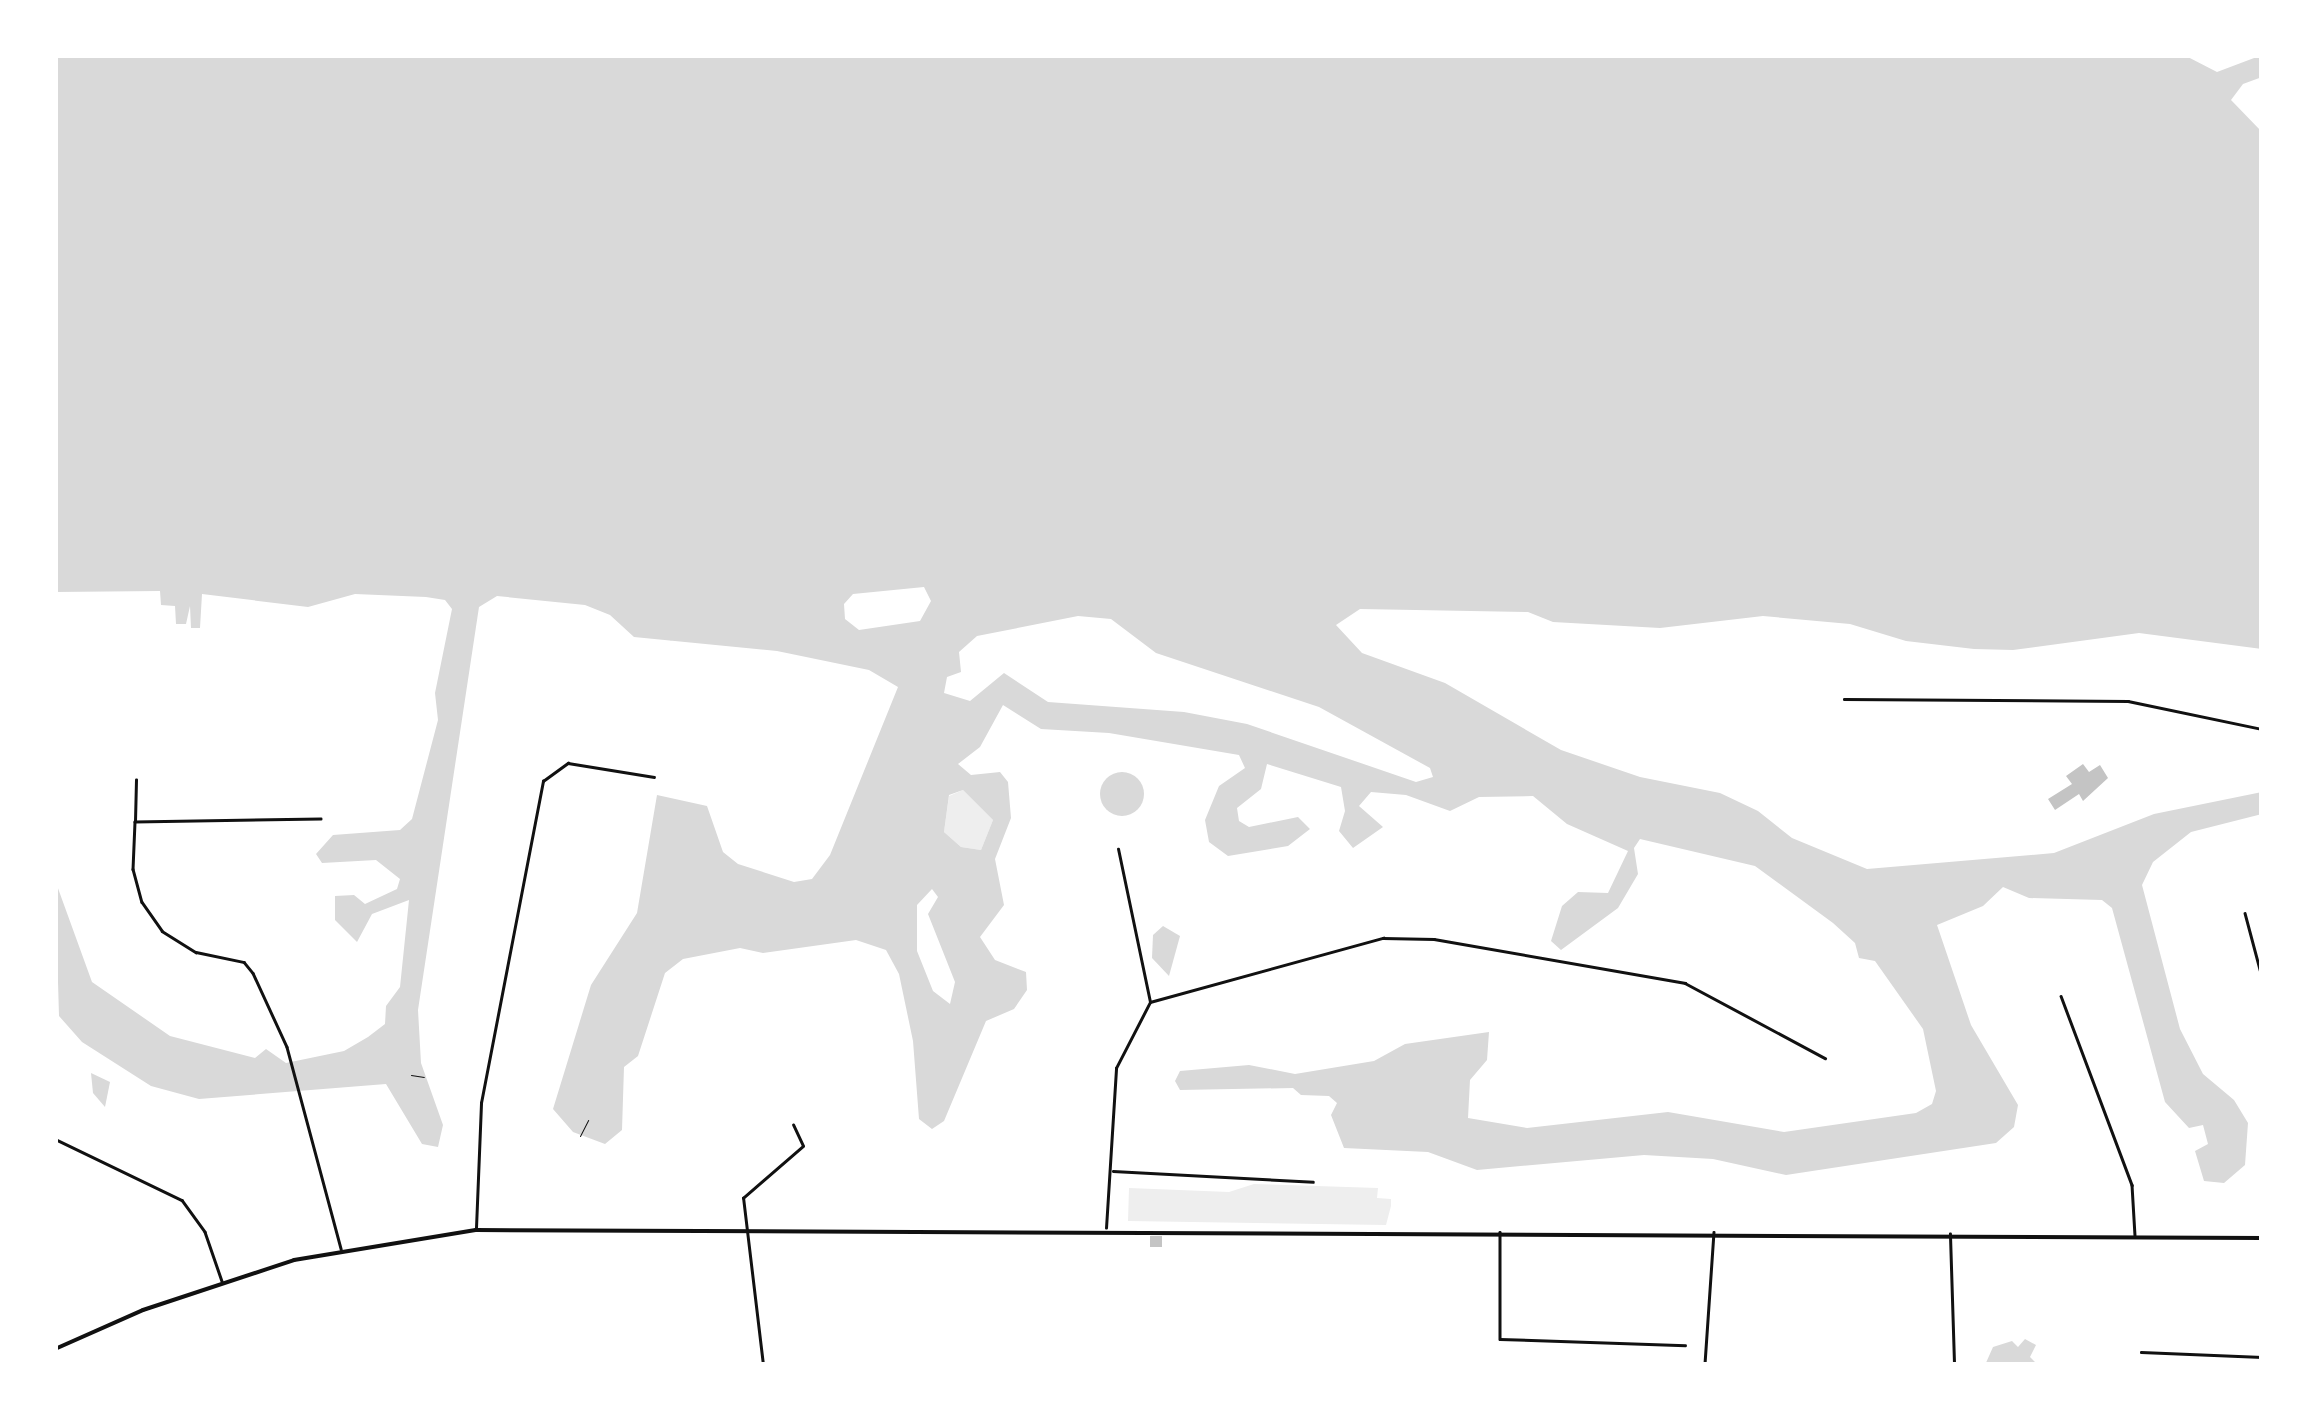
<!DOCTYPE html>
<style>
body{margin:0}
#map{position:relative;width:2317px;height:1420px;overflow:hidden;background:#fff;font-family:"Sofia Sans Condensed",sans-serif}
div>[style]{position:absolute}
.green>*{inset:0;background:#eee}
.water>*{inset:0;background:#d9d9d9}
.round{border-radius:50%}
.building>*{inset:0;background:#c4c4c4}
.path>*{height:1px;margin:-0.5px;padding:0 0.5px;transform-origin:0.5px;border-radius:0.5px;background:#111}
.minor>*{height:2.5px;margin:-1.25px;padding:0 1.25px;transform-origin:1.25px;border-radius:1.25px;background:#111}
.tertiary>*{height:4px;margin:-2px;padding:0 2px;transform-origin:2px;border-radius:2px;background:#111}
span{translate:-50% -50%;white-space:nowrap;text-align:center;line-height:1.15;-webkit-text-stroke:8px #fff;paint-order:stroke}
.frame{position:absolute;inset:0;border:58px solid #fff;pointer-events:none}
</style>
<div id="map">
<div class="green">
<i style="clip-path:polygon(963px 790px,993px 820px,981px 850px,961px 847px,944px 832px,949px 796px)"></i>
<i style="clip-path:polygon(1254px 1184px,1378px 1188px,1377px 1198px,1391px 1199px,1391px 1206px,1386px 1225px,1128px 1221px,1129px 1188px,1229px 1192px)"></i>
</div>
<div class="water">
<i style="clip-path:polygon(evenodd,55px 55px,2184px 55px,2217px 72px,2262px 55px,2262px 77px,2243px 84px,2231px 100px,2262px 132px,2262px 649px,2139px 633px,2013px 650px,1974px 649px,1906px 641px,1850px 624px,1763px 616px,1660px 628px,1553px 622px,1528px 612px,1360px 609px,1336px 625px,1362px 653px,1445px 683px,1561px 750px,1640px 777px,1720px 793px,1758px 811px,1792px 838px,1867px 869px,2054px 853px,2154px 814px,2262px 792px,2262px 814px,2191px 832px,2153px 862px,2142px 885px,2180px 1029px,2203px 1074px,2234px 1100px,2248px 1123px,2245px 1165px,2224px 1183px,2204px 1181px,2195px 1151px,2208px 1144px,2203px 1125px,2189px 1128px,2165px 1102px,2112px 908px,2102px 900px,2029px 898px,2003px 887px,1983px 906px,1937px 925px,1971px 1025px,2018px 1105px,2014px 1127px,1996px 1143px,1786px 1175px,1713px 1159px,1644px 1155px,1477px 1170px,1428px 1152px,1344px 1148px,1331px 1115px,1337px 1103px,1329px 1096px,1301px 1095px,1293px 1088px,1180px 1090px,1175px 1081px,1180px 1071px,1249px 1065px,1295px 1074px,1374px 1061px,1405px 1044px,1489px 1032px,1487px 1060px,1470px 1080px,1468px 1118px,1527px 1128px,1668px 1112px,1784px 1132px,1916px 1113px,1932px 1104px,1936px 1091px,1923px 1029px,1875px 961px,1859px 958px,1855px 943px,1833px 923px,1755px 866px,1640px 839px,1634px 848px,1638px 874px,1618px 908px,1561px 950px,1551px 941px,1562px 906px,1578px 892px,1608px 893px,1628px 851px,1567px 824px,1533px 796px,1479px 797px,1450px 811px,1406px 795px,1371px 792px,1359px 806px,1383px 827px,1353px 848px,1339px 831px,1345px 811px,1341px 787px,1267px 764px,1261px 789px,1237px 808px,1239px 821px,1249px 827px,1298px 817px,1310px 829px,1288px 846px,1228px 856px,1209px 842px,1205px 820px,1219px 786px,1245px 768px,1239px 755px,1109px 733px,1041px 729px,1003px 705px,980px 747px,958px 764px,971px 775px,1000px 772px,1008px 782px,1011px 818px,995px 859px,1004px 905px,980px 937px,995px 960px,1026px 972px,1027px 990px,1014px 1009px,986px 1021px,944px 1121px,932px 1129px,919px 1119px,913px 1041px,899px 974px,886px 950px,856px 940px,763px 953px,740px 948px,683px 959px,665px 973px,638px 1056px,624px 1067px,622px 1130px,605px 1144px,573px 1132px,553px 1109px,591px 985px,637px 913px,657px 795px,707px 806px,723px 852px,738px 864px,794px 882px,812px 879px,830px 855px,898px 687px,869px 670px,777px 651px,634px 637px,610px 615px,585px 605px,497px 596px,479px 607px,418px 1010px,421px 1063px,443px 1125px,438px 1147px,422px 1144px,386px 1084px,199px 1099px,151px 1086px,82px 1042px,59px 1016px,55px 880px,92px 982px,170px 1036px,255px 1058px,266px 1049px,286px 1063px,344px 1051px,368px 1037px,385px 1024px,386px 1006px,400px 987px,409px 900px,372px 914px,357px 942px,335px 920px,335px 896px,354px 895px,365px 904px,397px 889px,400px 879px,376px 860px,322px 863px,316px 854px,333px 835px,400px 830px,412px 819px,438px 720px,435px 693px,452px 609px,445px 600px,426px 597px,355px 594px,308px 607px,202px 594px,200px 628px,191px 628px,190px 606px,186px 624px,176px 624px,175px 606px,161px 605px,160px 591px,55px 592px,55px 55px,924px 587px,931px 601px,920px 621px,859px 630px,845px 619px,844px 604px,853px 594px,924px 587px,55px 55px,1078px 616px,1111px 619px,1156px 653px,1319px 707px,1430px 768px,1433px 777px,1416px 782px,1247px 724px,1184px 712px,1048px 702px,1004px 673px,970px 701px,944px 693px,947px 677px,961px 672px,959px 652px,977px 636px,1078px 616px,55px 55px,963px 790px,993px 820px,981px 850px,961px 847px,944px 832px,949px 795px,963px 790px,55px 55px,932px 889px,938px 897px,928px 914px,955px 982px,950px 1004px,933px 991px,917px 951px,917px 905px,932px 889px)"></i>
<i class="round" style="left:1100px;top:772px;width:44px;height:44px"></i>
<i style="clip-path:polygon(1163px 926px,1180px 936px,1169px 976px,1152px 958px,1153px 935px)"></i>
<i style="clip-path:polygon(91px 1073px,110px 1082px,105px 1107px,93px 1093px)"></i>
<i style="clip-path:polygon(2025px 1339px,2036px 1345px,2030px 1357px,2038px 1365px,1985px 1365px,1993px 1347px,2012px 1341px,2018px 1347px)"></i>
</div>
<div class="building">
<i style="clip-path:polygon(2083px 764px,2089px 772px,2100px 765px,2108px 778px,2083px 801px,2079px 794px,2055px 810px,2048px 799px,2072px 784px,2066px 776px)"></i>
<i style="clip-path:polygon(1150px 1236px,1162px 1236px,1162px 1247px,1150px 1247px)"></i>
</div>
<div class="path">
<i style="left:411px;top:1075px;width:13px;rotate:9deg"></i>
<i style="left:580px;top:1136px;width:18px;rotate:-63deg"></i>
</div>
<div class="minor">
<i style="left:1844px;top:699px;width:284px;rotate:0.4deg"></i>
<i style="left:2128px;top:701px;width:137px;rotate:11.8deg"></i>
<i style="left:321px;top:819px;width:186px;rotate:179.1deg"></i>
<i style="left:135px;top:822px;width:47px;rotate:92.4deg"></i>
<i style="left:133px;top:869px;width:34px;rotate:75deg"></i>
<i style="left:142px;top:902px;width:35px;rotate:55deg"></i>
<i style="left:162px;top:931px;width:40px;rotate:32deg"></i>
<i style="left:196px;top:952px;width:49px;rotate:11.8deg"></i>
<i style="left:244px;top:962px;width:14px;rotate:51deg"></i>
<i style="left:253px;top:973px;width:81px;rotate:65.3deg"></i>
<i style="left:287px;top:1047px;width:209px;rotate:75deg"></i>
<i style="left:135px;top:821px;width:41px;rotate:-88.6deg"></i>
<i style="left:2245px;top:913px;width:66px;rotate:75.1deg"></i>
<i style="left:2061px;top:996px;width:202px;rotate:69.4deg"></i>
<i style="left:2132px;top:1185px;width:50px;rotate:86.6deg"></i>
<i style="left:1150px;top:1002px;width:242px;rotate:-15.4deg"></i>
<i style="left:1383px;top:938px;width:51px;rotate:1.1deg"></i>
<i style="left:1434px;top:939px;width:255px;rotate:9.9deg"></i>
<i style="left:1685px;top:983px;width:159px;rotate:28.2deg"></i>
<i style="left:55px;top:1139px;width:141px;rotate:25.7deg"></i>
<i style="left:182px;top:1200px;width:39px;rotate:54deg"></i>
<i style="left:205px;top:1232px;width:52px;rotate:70.9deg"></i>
<i style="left:1113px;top:1171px;width:200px;rotate:3.1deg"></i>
<i style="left:476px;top:1228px;width:125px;rotate:-87.7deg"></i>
<i style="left:481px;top:1103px;width:328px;rotate:-79.1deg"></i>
<i style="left:543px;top:781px;width:31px;rotate:-36deg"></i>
<i style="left:568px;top:763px;width:87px;rotate:9.2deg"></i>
<i style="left:1106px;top:1228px;width:160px;rotate:-86.4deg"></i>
<i style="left:1116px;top:1068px;width:74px;rotate:-62.7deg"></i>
<i style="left:1150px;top:1002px;width:156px;rotate:-101.8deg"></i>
<i style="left:1500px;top:1232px;width:107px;rotate:90deg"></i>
<i style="left:1500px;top:1339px;width:185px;rotate:1.9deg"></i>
<i style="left:1714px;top:1232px;width:131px;rotate:93.9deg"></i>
<i style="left:1705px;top:1363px;width:37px;rotate:3deg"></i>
<i style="left:2141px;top:1352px;width:121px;rotate:2.4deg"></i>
<i style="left:763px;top:1365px;width:168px;rotate:-96.8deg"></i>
<i style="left:743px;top:1198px;width:79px;rotate:-40.9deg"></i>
<i style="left:803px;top:1146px;width:23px;rotate:-115deg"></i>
<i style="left:1812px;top:1365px;width:142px;rotate:-0.8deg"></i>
<i style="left:1954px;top:1363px;width:129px;rotate:-91.8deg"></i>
</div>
<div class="tertiary">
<i style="left:55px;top:1349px;width:96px;rotate:-23.9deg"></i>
<i style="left:143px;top:1310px;width:159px;rotate:-18.3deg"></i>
<i style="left:294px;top:1260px;width:184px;rotate:-9.4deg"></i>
<i style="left:476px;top:1230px;width:1786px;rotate:0.26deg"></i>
</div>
<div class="frame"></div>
</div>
